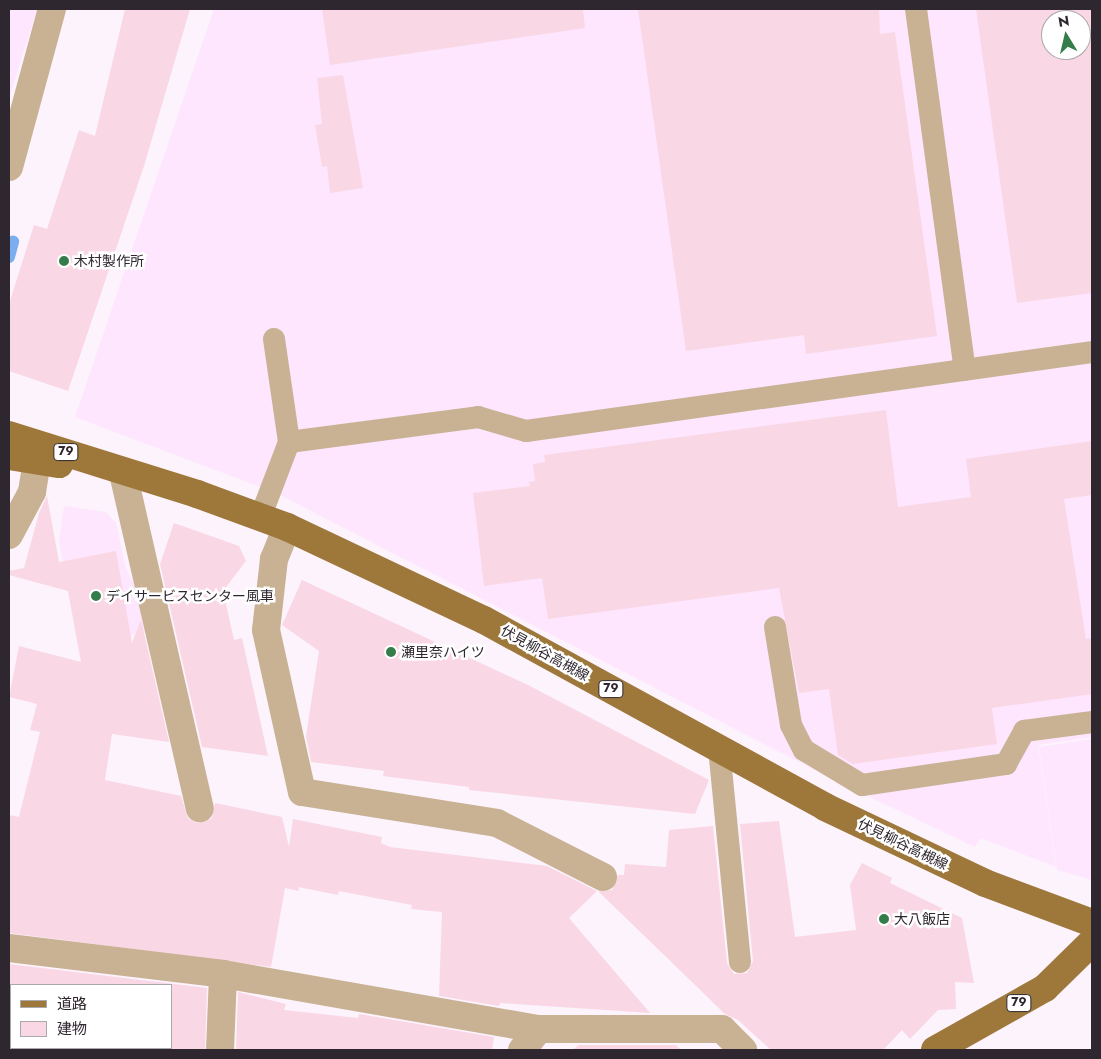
<!DOCTYPE html>
<meta charset="utf-8">
<style>
body{margin:0}
#map{position:relative;width:1101px;height:1059px;overflow:hidden;background:#fcf3fc;font-family:Jost,"Noto Sans JP",sans-serif}
div>[style]{position:absolute}
.built>*{inset:0;background:#fde6fe}
.stream>*{height:12px;margin:-6px;padding:0 6px;transform-origin:6px;border-radius:6px;background:#7baeef}
.building>*{inset:0;background:#fad7e5}
.lane>*{height:22px;margin:-11px;padding:0 11px;transform-origin:11px;border-radius:11px;background:#c8b293}
.street>*{height:28px;margin:-14px;padding:0 14px;transform-origin:14px;border-radius:14px;background:#c8b293}
.primary>*{height:28px;margin:-14px;padding:0 14px;transform-origin:14px;border-radius:14px;background:#9e783b}
.dots>*{width:14px;height:14px;translate:-50% -50%;box-sizing:border-box;border:2px solid #fff;border-radius:50%}
span{translate:-50% -50%;white-space:nowrap;text-align:center;line-height:1.15;-webkit-text-stroke:5px #fff;paint-order:stroke}
.shield-label span{padding:1px 4px;background:#fff;border:1px solid;border-radius:4px;-webkit-text-stroke-width:0}
.shield-label{font-size:12px;color:#2f272f;font-weight:700}
.poi-label{font-size:14px;color:#2f272f}
.left{translate:0 -50%;text-align:left}
.street-label{font-size:14px;color:#2f272f}
.frame{position:absolute;inset:0;border:10px solid #2f272f;pointer-events:none}
.legend{position:absolute;left:10px;top:984px;width:162px;height:65px;box-sizing:border-box;background:#fff;border:1px solid #aca9ac;margin:0;padding:6px 9px;list-style:none;font-size:15px;color:#2f272f}
.legend li{display:flex;align-items:center;gap:10px;height:25px}
.legend b{width:25px;border:1px solid #aca9ac}
.north{position:absolute;left:1041px;top:10px;width:50px;height:50px;box-sizing:border-box;background:#fff;border:1px solid #aca9ac;border-radius:50%;rotate:351deg;font-size:14px;font-weight:700;line-height:20px;text-align:center;color:#2f272f}
.north::after{content:'';display:block;margin:auto;width:18px;height:22px;background:#347d4a;clip-path:polygon(50% 0,100% 100%,50% 72%,0 100%)}
</style>
<div id="map">
<div class="built">
<i style="clip-path:polygon(9px 9px,37px 9px,9px 98px)"></i>
<i style="clip-path:polygon(evenodd,214px 9px,1092px 9px,1092px 737px,1038px 745px,1056px 867px,981px 838px,975px 847px,838px 782px,274px 492px,75px 417px,214px 9px,1051px 20px,1081px 20px,1081px 50px,1051px 50px,1051px 20px)"></i>
<i style="clip-path:polygon(64px 506px,106px 512px,116px 523px,126px 569px,142px 596px,148px 632px,78px 645px,59px 541px)"></i>
<i style="clip-path:polygon(1092px 739px,1092px 880px,1057px 870px,1039px 747px)"></i>
</div>
<div class="stream">
<i style="left:9px;top:257px;width:16px;rotate:-75deg"></i>
</div>
<div class="building">
<i style="clip-path:polygon(125px 9px,190px 9px,144px 166px,68px 391px,9px 371px,9px 304px,34px 225px,47px 229px,79px 130px,95px 136px)"></i>
<i style="clip-path:polygon(322px 9px,583px 9px,585px 28px,330px 65px)"></i>
<i style="clip-path:polygon(638px 9px,879px 9px,880px 34px,895px 32px,937px 336px,806px 354px,804px 335px,686px 351px)"></i>
<i style="clip-path:polygon(evenodd,976px 9px,1092px 9px,1092px 293px,1017px 303px,976px 9px,1051px 20px,1081px 20px,1081px 50px,1051px 50px,1051px 20px)"></i>
<i style="clip-path:polygon(343px 75px,363px 188px,330px 193px,327px 166px,322px 167px,315px 125px,322px 124px,317px 78px)"></i>
<i style="clip-path:polygon(886px 410px,898px 507px,971px 497px,966px 459px,1092px 441px,1092px 495px,1064px 499px,1086px 639px,1092px 638px,1092px 694px,992px 708px,997px 744px,853px 764px,838px 755px,829px 689px,799px 693px,779px 588px,548px 619px,542px 578px,484px 586px,473px 493px,530px 486px,529px 482px,535px 481px,533px 464px,545px 462px,544px 455px)"></i>
<i style="clip-path:polygon(47px 496px,59px 562px,116px 551px,132px 643px,141px 620px,169px 742px,112px 734px,105px 780px,181px 796px,188px 818px,196px 823px,211px 819px,215px 803px,282px 817px,289px 847px,293px 819px,382px 837px,381px 843px,390px 847px,547px 866px,597px 891px,569px 918px,650px 1013px,500px 1003px,499px 1006px,439px 996px,442px 912px,411px 909px,412px 905px,339px 891px,338px 895px,298px 887px,299px 891px,285px 888px,271px 967px,9px 933px,9px 815px,19px 817px,40px 732px,30px 730px,37px 704px,9px 697px,19px 646px,81px 662px,68px 591px,9px 575px,9px 571px,24px 568px,39px 513px)"></i>
<i style="clip-path:polygon(174px 523px,239px 546px,246px 561px,223px 591px,234px 640px,242px 638px,268px 756px,202px 747px,160px 564px)"></i>
<i style="clip-path:polygon(302px 580px,528px 685px,709px 780px,695px 814px,469px 790px,469px 787px,383px 776px,384px 771px,311px 762px,306px 736px,319px 651px,282px 625px)"></i>
<i style="clip-path:polygon(779px 821px,795px 937px,856px 930px,850px 885px,862px 863px,892px 878px,890px 883px,962px 918px,974px 983px,955px 982px,956px 1009px,938px 1010px,910px 1039px,902px 1030px,883px 1050px,771px 1050px,738px 1020px,725px 1014px,598px 891px,612px 890px,618px 875px,624px 875px,625px 864px,666px 867px,669px 830px,713px 826px,727px 963px,734px 974px,747px 973px,753px 961px,740px 824px)"></i>
<i style="clip-path:polygon(9px 964px,207px 988px,205px 1050px,171px 1050px,171px 985px,9px 985px)"></i>
<i style="clip-path:polygon(238px 992px,286px 1004px,284px 1010px,358px 1018px,359px 1014px,494px 1037px,492px 1050px,236px 1050px)"></i>
<i style="clip-path:polygon(579px 1045px,676px 1045px,681px 1050px,572px 1050px)"></i>
</div>
<div class="lane">
<i style="left:916px;top:9px;width:364px;rotate:82.3deg"></i>
<i style="left:274px;top:339px;width:104px;rotate:81.7deg"></i>
<i style="left:289px;top:442px;width:191px;rotate:-7.5deg"></i>
<i style="left:478px;top:417px;width:50px;rotate:16.3deg"></i>
<i style="left:526px;top:431px;width:571px;rotate:-7.95deg"></i>
<i style="left:260px;top:518px;width:81px;rotate:-69.1deg"></i>
<i style="left:775px;top:627px;width:99px;rotate:80.7deg"></i>
<i style="left:791px;top:725px;width:28px;rotate:63deg"></i>
<i style="left:804px;top:750px;width:68px;rotate:31.1deg"></i>
<i style="left:862px;top:785px;width:146px;rotate:-8.3deg"></i>
<i style="left:1006px;top:764px;width:38px;rotate:-61deg"></i>
<i style="left:1024px;top:731px;width:69px;rotate:-7.5deg"></i>
<i style="left:719px;top:748px;width:215px;rotate:84.4deg"></i>
</div>
<div class="street">
<i style="left:9px;top:167px;width:164px;rotate:-74.8deg"></i>
<i style="left:123px;top:473px;width:344px;rotate:77.1deg"></i>
<i style="left:287px;top:527px;width:35px;rotate:112deg"></i>
<i style="left:274px;top:559px;width:71px;rotate:96.4deg"></i>
<i style="left:266px;top:630px;width:166px;rotate:77.5deg"></i>
<i style="left:302px;top:792px;width:197px;rotate:9deg"></i>
<i style="left:497px;top:823px;width:119px;rotate:27deg"></i>
<i style="left:9px;top:535px;width:49px;rotate:-61.9deg"></i>
<i style="left:32px;top:492px;width:31px;rotate:-81deg"></i>
<i style="left:9px;top:948px;width:216px;rotate:6.9deg"></i>
<i style="left:223px;top:974px;width:321px;rotate:9.9deg"></i>
<i style="left:539px;top:1029px;width:183px"></i>
<i style="left:722px;top:1029px;width:30px;rotate:45deg"></i>
<i style="left:220px;top:1050px;width:76px;rotate:-87.7deg"></i>
<i style="left:522px;top:1050px;width:27px;rotate:-51deg"></i>
</div>
<div class="primary">
<i style="left:9px;top:435px;width:197px;rotate:17.4deg"></i>
<i style="left:197px;top:494px;width:96px;rotate:20.1deg"></i>
<i style="left:287px;top:527px;width:218px;rotate:25.3deg"></i>
<i style="left:484px;top:620px;width:389px;rotate:28.7deg"></i>
<i style="left:825px;top:807px;width:177px;rotate:25.4deg"></i>
<i style="left:985px;top:883px;width:114px;rotate:20.5deg"></i>
<i style="left:9px;top:456px;width:51px;rotate:9.1deg"></i>
<i style="left:935px;top:1050px;width:126px;rotate:-29.4deg"></i>
<i style="left:1045px;top:988px;width:66px;rotate:-44.4deg"></i>
</div>
<div class="dots">
<i style="left:64px;top:261px;background:#347d4a"></i>
<i style="left:96px;top:596px;background:#347d4a"></i>
<i style="left:391px;top:652px;background:#347d4a"></i>
<i style="left:884px;top:919px;background:#347d4a"></i>
</div>
<div class="shield-label">
<span style="left:66px;top:452px">79</span>
<span style="left:611px;top:689px">79</span>
<span style="left:1019px;top:1003px">79</span>
</div>
<div class="poi-label">
<span class="left" style="left:74px;top:261px">木村製作所</span>
<span class="left" style="left:106px;top:596px">デイサービスセンター風車</span>
<span class="left" style="left:401px;top:652px">瀬里奈ハイツ</span>
<span class="left" style="left:894px;top:919px">大八飯店</span>
</div>
<div class="street-label">
<span style="left:545px;top:653px;rotate:29deg">伏見柳谷高槻線</span>
<span style="left:903px;top:844px;rotate:26deg">伏見柳谷高槻線</span>
</div>
<div class="frame"></div>
<ul class="legend">
<li><b style="height:6px;background:#9e783b"></b>道路</li>
<li><b style="height:14px;background:#fad7e5"></b>建物</li>
</ul>
<div class="north">N</div>
</div>
